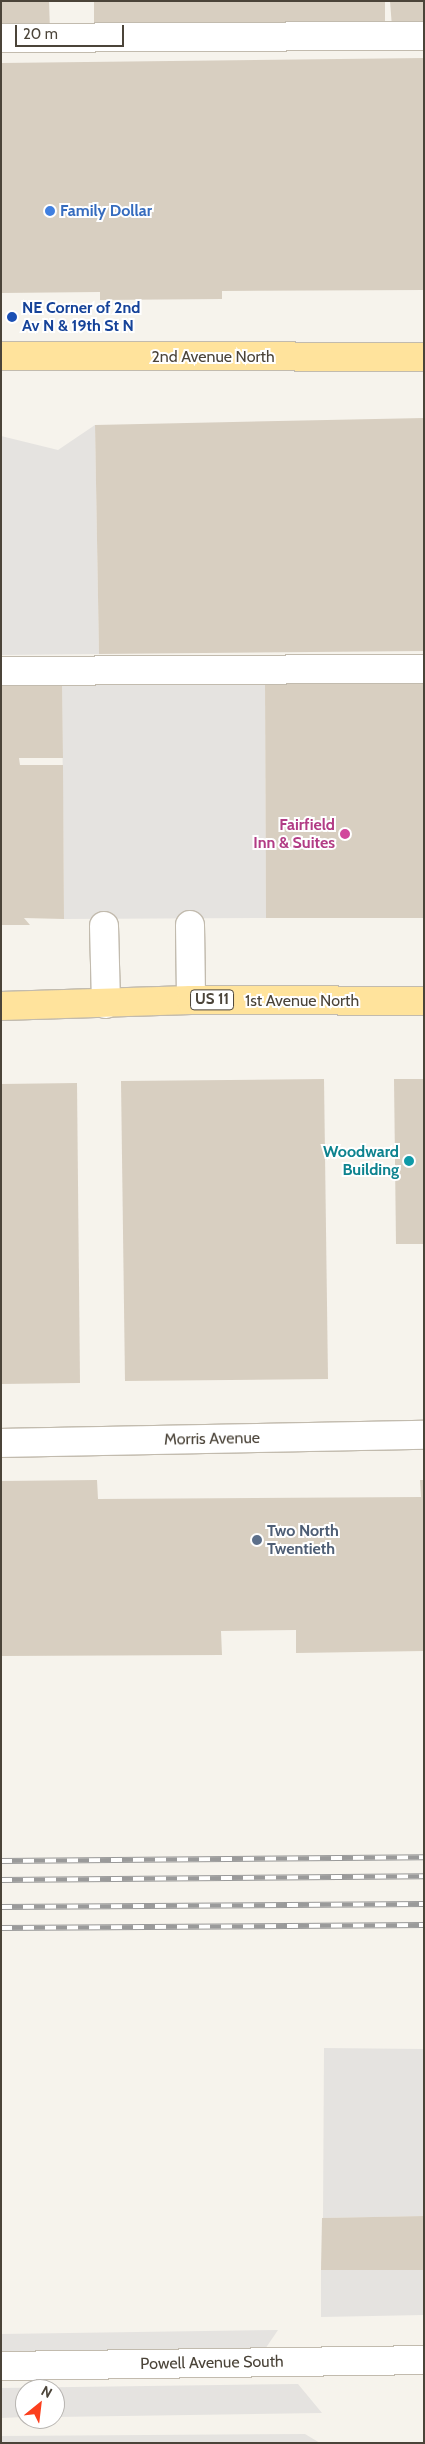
<!DOCTYPE html>
<style>
body{margin:0}
#map{position:relative;width:425px;height:2444px;overflow:hidden;background:#f6f3ec;font-family:Cabin,sans-serif}
div>[style]{position:absolute}
.parking>*{inset:0;background:#e5e3e0}
.building>*{inset:0;background:#d8cfc1}
.roads{filter:drop-shadow(1px 0 #c2bbae) drop-shadow(-1px 0 #c2bbae) drop-shadow(0 1px #c2bbae) drop-shadow(0 -1px #c2bbae)}
.minor>*{height:28px;margin:-14px;padding:0 14px;transform-origin:14px;border-radius:14px;background:#fff}
.major>*{height:28px;margin:-14px;padding:0 14px;transform-origin:14px;border-radius:14px;background:#ffe39c}
.rail>*{height:5.5px;margin-top:-2.75px;transform-origin:0;background:repeating-linear-gradient(90deg,#fff 0 11px,#9a9a9a 0 22px);box-sizing:border-box;border-block:1px solid #9a9a9a}
.dots>*{width:14px;height:14px;translate:-50% -50%;box-sizing:border-box;border:2px solid #fff;border-radius:50%}
span{translate:-50% -50%;white-space:nowrap;text-align:center;line-height:1.15;-webkit-text-stroke:4px #fff;paint-order:stroke}
.shield-label span{padding:1px 4px;background:#fff;border:1px solid;border-radius:4px;-webkit-text-stroke-width:0}
.shield-label{font-size:15px;color:#4b4439;font-weight:700}
.shop-label{font-size:16px;color:#366cbe;font-weight:700}
.left{translate:0 -50%;text-align:left}
.transit-label{font-size:16px;color:#164399;font-weight:700}
.street-label{font-size:16px;color:#4b4439}
.hotel-label{font-size:16px;color:#b23c85;font-weight:700}
.right{translate:-100% -50%;text-align:right}
.culture-label{font-size:16px;color:#0d838f;font-weight:700}
.service-label{font-size:16px;color:#4e5e75;font-weight:700}
.frame{position:absolute;inset:0;border:2px solid #4b4439;pointer-events:none}
.north{position:absolute;left:15px;top:2379px;width:50px;height:50px;box-sizing:border-box;background:#fff;border:1px solid #b7b4b0;border-radius:50%;rotate:29deg;font-size:14px;font-weight:700;line-height:20px;text-align:center;color:#4b4439}
.north::after{content:'';display:block;margin:auto;width:18px;height:22px;background:#fc3f1d;clip-path:polygon(50% 0,100% 100%,50% 72%,0 100%)}
.scale{position:absolute;left:15px;top:25px;width:109px;height:22px;box-sizing:border-box;border:2px solid #4b4439;border-top:0;padding-left:6px;font-size:15px;line-height:18px;white-space:nowrap;color:#4b4439;-webkit-text-stroke:4px #fff;paint-order:stroke}
</style>
<div id="map">
<div class="parking">
<i style="clip-path:polygon(95px 425px,99px 654px,1px 655px,1px 436px,58px 450px)"></i>
<i style="clip-path:polygon(62px 683px,265px 683px,266px 918px,64px 919px)"></i>
<i style="clip-path:polygon(324px 2048px,424px 2049px,424px 2216px,323px 2218px)"></i>
<i style="clip-path:polygon(321px 2270px,424px 2270px,424px 2315px,321px 2317px)"></i>
<i style="clip-path:polygon(278px 2330px,261px 2355px,1px 2359px,1px 2334px)"></i>
<i style="clip-path:polygon(298px 2384px,322px 2413px,55px 2417px,55px 2389px,25px 2389px,25px 2417px,1px 2418px,1px 2388px)"></i>
<i style="clip-path:polygon(305px 2434px,320px 2443px,1px 2443px,1px 2436px)"></i>
</div>
<div class="building">
<i style="clip-path:polygon(1px 1px,49px 1px,50px 31px,1px 31px)"></i>
<i style="clip-path:polygon(94px 1px,385px 1px,385px 26px,94px 30px)"></i>
<i style="clip-path:polygon(390px 1px,424px 1px,424px 26px,392px 27px)"></i>
<i style="clip-path:polygon(424px 58px,424px 290px,222px 291px,222px 299px,100px 300px,100px 292px,1px 293px,1px 63px)"></i>
<i style="clip-path:polygon(424px 418px,424px 651px,99px 654px,95px 425px)"></i>
<i style="clip-path:polygon(1px 683px,62px 683px,63px 758px,19px 758px,20px 765px,63px 765px,64px 919px,24px 918px,30px 925px,1px 925px)"></i>
<i style="clip-path:polygon(265px 683px,424px 683px,424px 918px,266px 918px)"></i>
<i style="clip-path:polygon(324px 1079px,328px 1379px,125px 1381px,121px 1081px)"></i>
<i style="clip-path:polygon(394px 1079px,424px 1079px,424px 1244px,396px 1244px)"></i>
<i style="clip-path:polygon(77px 1083px,80px 1383px,1px 1384px,1px 1084px)"></i>
<i style="clip-path:polygon(97px 1480px,98px 1499px,421px 1497px,420px 1480px,424px 1480px,424px 1651px,296px 1653px,296px 1630px,221px 1631px,222px 1655px,1px 1656px,1px 1481px)"></i>
<i style="clip-path:polygon(424px 2216px,424px 2270px,321px 2270px,322px 2218px)"></i>
</div>
<div class="roads">
<div class="minor">
<i style="left:1px;top:38px;width:423px;rotate:-0.3deg"></i>
<i style="left:1px;top:671px;width:423px;rotate:-0.3deg"></i>
<i style="left:190px;top:925px;width:75px;rotate:89.2deg"></i>
<i style="left:104px;top:926px;width:78px;rotate:88.5deg"></i>
<i style="left:1px;top:1443px;width:423px;rotate:-1.1deg"></i>
<i style="left:1px;top:2366px;width:423px;rotate:-0.8deg"></i>
</div>
<div class="major">
<i style="left:1px;top:356px;width:423px;rotate:0.1deg"></i>
<i style="left:1px;top:1006px;width:190px;rotate:-1.8deg"></i>
<i style="left:191px;top:1000px;width:233px;rotate:0.2deg"></i>
</div>
</div>
<div class="rail">
<i style="left:1px;top:1861px;width:423px;rotate:-0.5deg"></i>
<i style="left:1px;top:1880px;width:423px;rotate:-0.5deg"></i>
<i style="left:1px;top:1907px;width:423px;rotate:-0.4deg"></i>
<i style="left:1px;top:1928px;width:423px;rotate:-0.4deg"></i>
</div>
<div class="dots">
<i style="left:50px;top:211px;background:#3f7fe0"></i>
<i style="left:12px;top:317px;background:#1a4fb4"></i>
<i style="left:345px;top:834px;background:#d1479c"></i>
<i style="left:409px;top:1161px;background:#0f9aa8"></i>
<i style="left:257px;top:1540px;background:#5c6f8a"></i>
</div>
<div class="shield-label">
<span style="left:212px;top:1000px">US 11</span>
</div>
<div class="shop-label">
<span class="left" style="left:60px;top:211px">Family Dollar</span>
</div>
<div class="transit-label">
<span class="left" style="left:22px;top:317px">NE Corner of 2nd<br>Av N &amp; 19th St N</span>
</div>
<div class="street-label">
<span style="left:213px;top:357px">2nd Avenue North</span>
<span style="left:302px;top:1001px">1st Avenue North</span>
<span style="left:212px;top:1439px;rotate:-1deg">Morris Avenue</span>
<span style="left:212px;top:2363px;rotate:-1deg">Powell Avenue South</span>
</div>
<div class="hotel-label">
<span class="right" style="left:335px;top:834px">Fairfield<br>Inn &amp; Suites</span>
</div>
<div class="culture-label">
<span class="right" style="left:399px;top:1161px">Woodward<br>Building</span>
</div>
<div class="service-label">
<span class="left" style="left:267px;top:1540px">Two North<br>Twentieth</span>
</div>
<div class="frame"></div>
<div class="north">N</div>
<div class="scale">20 m</div>
</div>
